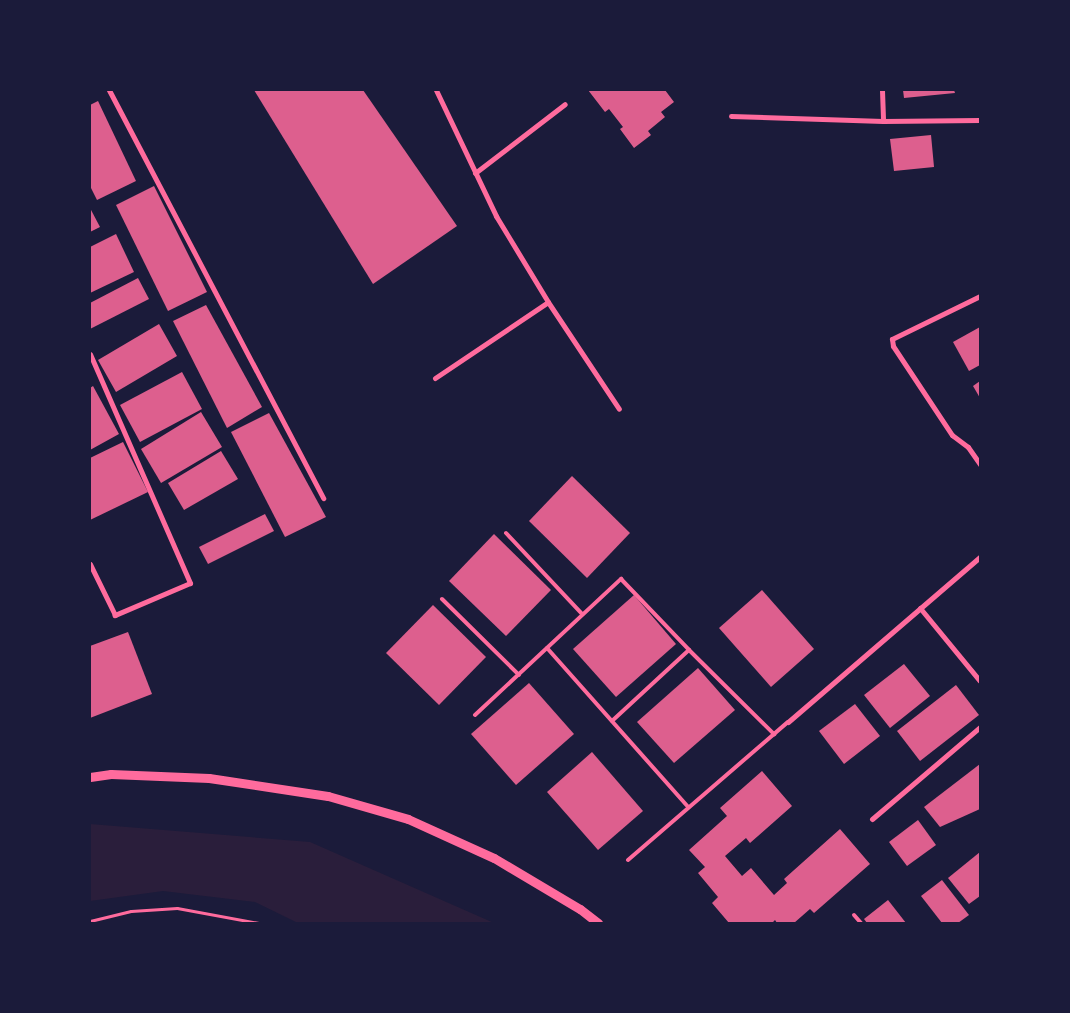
<!DOCTYPE html>
<style>
body{margin:0}
#map{position:relative;width:1070px;height:1013px;overflow:hidden;background:#1b1b3a;font-family:Mulish,sans-serif}
div>[style]{position:absolute}
.green>*{inset:0;background:#2a1e3b}
.building>*{inset:0;background:#dd5f8e}
.path>*{height:3px;margin:-1.5px;padding:0 1.5px;transform-origin:1.5px;border-radius:1.5px;background:#ff6b9d}
.service>*{height:4px;margin:-2px;padding:0 2px;transform-origin:2px;border-radius:2px;background:#ff6b9d}
.minor>*{height:5px;margin:-2.5px;padding:0 2.5px;transform-origin:2.5px;border-radius:2.5px;background:#ff6b9d}
.tertiary>*{height:9px;margin:-4.5px;padding:0 4.5px;transform-origin:4.5px;border-radius:4.5px;background:#ff6b9d}
span{translate:-50% -50%;white-space:nowrap;text-align:center;line-height:1.15;-webkit-text-stroke:4px #1b1b3a;paint-order:stroke}
.frame{position:absolute;inset:0;border:91px solid #1b1b3a;pointer-events:none}
</style>
<div id="map">
<div class="green">
<i style="clip-path:polygon(90px 824px,310px 842px,494px 923px,298px 923px,255px 902px,163px 891px,90px 901px)"></i>
</div>
<div class="building">
<i style="clip-path:polygon(254px 90px,363px 90px,457px 226px,373px 284px)"></i>
<i style="clip-path:polygon(588px 90px,665px 90px,674px 102px,661px 112px,665px 117px,648px 131px,651px 135px,634px 148px,620px 129px,623px 127px,609px 109px,605px 112px)"></i>
<i style="clip-path:polygon(903px 90px,954px 90px,955px 93px,904px 98px)"></i>
<i style="clip-path:polygon(98px 101px,136px 181px,97px 200px,90px 186px,90px 105px)"></i>
<i style="clip-path:polygon(931px 135px,934px 167px,894px 171px,890px 139px)"></i>
<i style="clip-path:polygon(154px 186px,207px 292px,168px 311px,116px 205px)"></i>
<i style="clip-path:polygon(90px 208px,100px 227px,90px 232px)"></i>
<i style="clip-path:polygon(116px 234px,134px 272px,90px 293px,90px 247px)"></i>
<i style="clip-path:polygon(138px 278px,149px 299px,90px 329px,90px 303px)"></i>
<i style="clip-path:polygon(206px 305px,262px 407px,227px 428px,173px 321px)"></i>
<i style="clip-path:polygon(159px 324px,177px 356px,116px 392px,98px 360px)"></i>
<i style="clip-path:polygon(980px 327px,980px 365px,969px 371px,953px 342px)"></i>
<i style="clip-path:polygon(182px 372px,202px 409px,140px 442px,120px 405px)"></i>
<i style="clip-path:polygon(980px 381px,980px 398px,973px 386px)"></i>
<i style="clip-path:polygon(93px 386px,119px 434px,90px 450px,90px 388px)"></i>
<i style="clip-path:polygon(201px 412px,222px 447px,161px 483px,141px 449px)"></i>
<i style="clip-path:polygon(269px 413px,326px 517px,285px 537px,231px 432px)"></i>
<i style="clip-path:polygon(123px 442px,148px 492px,90px 520px,90px 458px)"></i>
<i style="clip-path:polygon(221px 451px,238px 479px,184px 510px,168px 483px)"></i>
<i style="clip-path:polygon(572px 476px,630px 533px,587px 578px,529px 521px)"></i>
<i style="clip-path:polygon(265px 514px,274px 531px,208px 564px,199px 547px)"></i>
<i style="clip-path:polygon(494px 534px,551px 590px,506px 636px,449px 581px)"></i>
<i style="clip-path:polygon(762px 590px,814px 649px,771px 687px,719px 628px)"></i>
<i style="clip-path:polygon(634px 595px,676px 644px,616px 697px,573px 649px)"></i>
<i style="clip-path:polygon(433px 605px,486px 657px,439px 705px,386px 653px)"></i>
<i style="clip-path:polygon(128px 632px,152px 694px,90px 718px,90px 646px)"></i>
<i style="clip-path:polygon(904px 664px,930px 696px,890px 728px,864px 695px)"></i>
<i style="clip-path:polygon(698px 668px,735px 710px,674px 763px,637px 722px)"></i>
<i style="clip-path:polygon(529px 683px,574px 734px,516px 785px,471px 734px)"></i>
<i style="clip-path:polygon(956px 685px,979px 715px,920px 761px,897px 731px)"></i>
<i style="clip-path:polygon(855px 704px,880px 736px,844px 764px,819px 731px)"></i>
<i style="clip-path:polygon(592px 752px,643px 811px,598px 850px,547px 792px)"></i>
<i style="clip-path:polygon(980px 764px,980px 809px,940px 827px,924px 807px)"></i>
<i style="clip-path:polygon(762px 771px,792px 806px,750px 843px,746px 838px,725px 856px,742px 876px,751px 868px,774px 895px,787px 883px,784px 879px,840px 829px,870px 864px,814px 913px,810px 909px,794px 923px,777px 923px,775px 920px,772px 923px,729px 923px,712px 903px,718px 897px,698px 873px,705px 867px,689px 850px,727px 816px,720px 808px)"></i>
<i style="clip-path:polygon(918px 820px,936px 845px,907px 866px,889px 842px)"></i>
<i style="clip-path:polygon(980px 852px,980px 896px,969px 904px,948px 878px)"></i>
<i style="clip-path:polygon(942px 880px,969px 915px,958px 923px,942px 923px,921px 896px)"></i>
<i style="clip-path:polygon(888px 900px,906px 923px,867px 923px,864px 919px)"></i>
</div>
<div class="path">
<i style="left:90px;top:921px;width:42px;rotate:-13.7deg"></i>
<i style="left:131px;top:911px;width:46px;rotate:-3.7deg"></i>
<i style="left:177px;top:908px;width:83px;rotate:10.4deg"></i>
</div>
<div class="service">
<i style="left:506px;top:533px;width:110px;rotate:46.8deg"></i>
<i style="left:442px;top:599px;width:108px;rotate:44.6deg"></i>
<i style="left:547px;top:648px;width:213px;rotate:48.4deg"></i>
<i style="left:475px;top:715px;width:200px;rotate:-43deg"></i>
<i style="left:621px;top:579px;width:98px;rotate:46.2deg"></i>
<i style="left:689px;top:650px;width:120px;rotate:44.7deg"></i>
<i style="left:612px;top:721px;width:105px;rotate:-42.7deg"></i>
<i style="left:628px;top:860px;width:211px;rotate:-40.8deg"></i>
<i style="left:854px;top:915px;width:11px;rotate:49deg"></i>
</div>
<div class="minor">
<i style="left:109px;top:90px;width:461px;rotate:62.3deg"></i>
<i style="left:436px;top:90px;width:140px;rotate:64.5deg"></i>
<i style="left:496px;top:216px;width:100px;rotate:58.8deg"></i>
<i style="left:548px;top:302px;width:128px;rotate:56.4deg"></i>
<i style="left:882px;top:90px;width:31px;rotate:88deg"></i>
<i style="left:731px;top:116px;width:152px;rotate:1.9deg"></i>
<i style="left:883px;top:121px;width:97px;rotate:-0.6deg"></i>
<i style="left:475px;top:173px;width:113px;rotate:-37.5deg"></i>
<i style="left:980px;top:296px;width:98px;rotate:154deg"></i>
<i style="left:892px;top:339px;width:7px;rotate:82deg"></i>
<i style="left:893px;top:346px;width:107px;rotate:56.5deg"></i>
<i style="left:952px;top:435px;width:20px;rotate:37deg"></i>
<i style="left:968px;top:447px;width:21px;rotate:55deg"></i>
<i style="left:90px;top:354px;width:250px;rotate:66.4deg"></i>
<i style="left:190px;top:583px;width:82px;rotate:156.9deg"></i>
<i style="left:115px;top:615px;width:57px;rotate:-116.1deg"></i>
<i style="left:435px;top:378px;width:136px;rotate:-33.9deg"></i>
<i style="left:920px;top:608px;width:94px;rotate:50.6deg"></i>
<i style="left:788px;top:722px;width:253px;rotate:-40.7deg"></i>
<i style="left:872px;top:819px;width:142px;rotate:-40.4deg"></i>
</div>
<div class="tertiary">
<i style="left:90px;top:777px;width:21px;rotate:-8deg"></i>
<i style="left:111px;top:774px;width:98px;rotate:2.3deg"></i>
<i style="left:209px;top:778px;width:120px;rotate:8.6deg"></i>
<i style="left:328px;top:796px;width:83px;rotate:16deg"></i>
<i style="left:408px;top:819px;width:94px;rotate:24.4deg"></i>
<i style="left:494px;top:858px;width:100px;rotate:30.7deg"></i>
<i style="left:580px;top:909px;width:23px;rotate:38deg"></i>
</div>
<div class="frame"></div>
</div>
